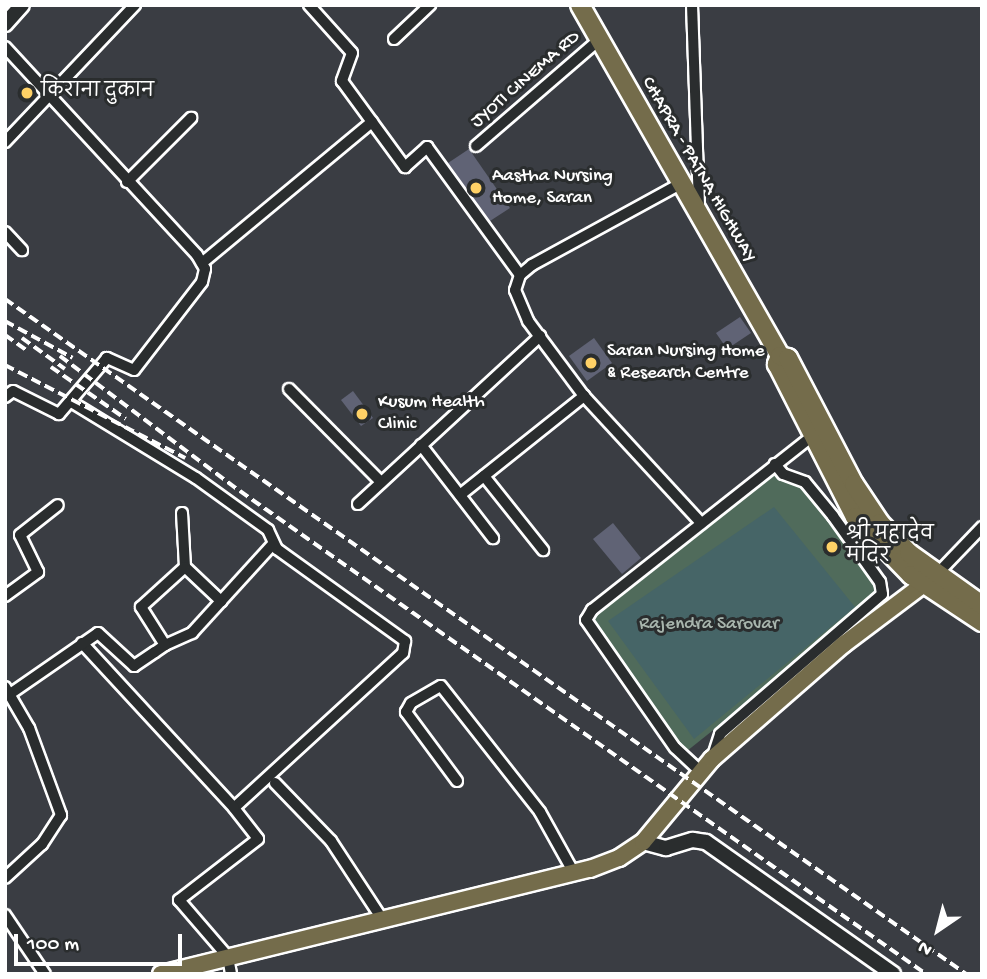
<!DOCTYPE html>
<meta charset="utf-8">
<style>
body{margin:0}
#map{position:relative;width:987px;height:979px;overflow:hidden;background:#3a3d43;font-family:"Gochi Hand","Playpen Sans Deva",sans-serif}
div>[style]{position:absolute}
.green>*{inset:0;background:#506b5b}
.water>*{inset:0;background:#466567}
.building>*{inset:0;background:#606375}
.roads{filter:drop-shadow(2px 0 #fff) drop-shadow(-2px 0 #fff) drop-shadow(0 2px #fff) drop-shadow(0 -2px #fff)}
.street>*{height:10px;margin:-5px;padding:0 5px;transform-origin:5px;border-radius:5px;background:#2a2d2e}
.secondary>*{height:14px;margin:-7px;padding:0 7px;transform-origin:7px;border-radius:7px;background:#2a2d2e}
.primary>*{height:16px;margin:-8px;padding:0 8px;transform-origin:8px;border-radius:8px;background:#746c4b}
.highway>*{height:18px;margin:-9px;padding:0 9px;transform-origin:9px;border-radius:9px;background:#746c4b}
.rail>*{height:3.5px;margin-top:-1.75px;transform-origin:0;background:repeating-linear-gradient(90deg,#fff 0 10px,transparent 0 15px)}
.dots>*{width:19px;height:19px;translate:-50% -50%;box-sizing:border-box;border:4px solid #2a2d2e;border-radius:50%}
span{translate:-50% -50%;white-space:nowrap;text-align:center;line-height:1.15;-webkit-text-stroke:6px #2a2d2e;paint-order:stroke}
.street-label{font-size:19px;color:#fff}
.poi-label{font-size:19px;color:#fff}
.left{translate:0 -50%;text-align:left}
.park-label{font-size:19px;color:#a8b5ad}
.frame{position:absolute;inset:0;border:7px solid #fff;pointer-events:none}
.north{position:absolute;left:903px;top:895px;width:70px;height:70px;-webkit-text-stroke:5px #2a2d2e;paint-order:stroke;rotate:215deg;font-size:19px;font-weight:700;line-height:28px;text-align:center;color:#fff}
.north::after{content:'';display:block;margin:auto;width:24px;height:32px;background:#fff;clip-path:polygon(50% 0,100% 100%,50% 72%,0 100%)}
.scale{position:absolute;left:14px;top:934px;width:168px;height:32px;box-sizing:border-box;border:4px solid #fff;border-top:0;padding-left:9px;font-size:21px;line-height:24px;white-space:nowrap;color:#fff;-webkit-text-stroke:5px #2a2d2e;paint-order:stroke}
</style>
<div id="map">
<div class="green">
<i style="clip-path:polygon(782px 460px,877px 579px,877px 599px,682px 755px,583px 616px)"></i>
</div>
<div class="water">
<i style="clip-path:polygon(774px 507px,855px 607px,694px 739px,608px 621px)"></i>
</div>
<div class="building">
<i style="clip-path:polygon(469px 149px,510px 208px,490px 221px,448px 163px)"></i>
<i style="clip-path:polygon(740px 317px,751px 333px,727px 349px,716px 333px)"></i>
<i style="clip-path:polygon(594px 338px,612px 363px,587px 381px,569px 356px)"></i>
<i style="clip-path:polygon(353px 391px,373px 418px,361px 426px,341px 400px)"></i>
<i style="clip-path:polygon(613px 523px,641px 558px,622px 574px,593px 539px)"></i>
</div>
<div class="roads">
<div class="street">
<i style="left:309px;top:5px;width:64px;rotate:48.1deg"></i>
<i style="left:352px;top:53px;width:30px;rotate:110deg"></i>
<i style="left:342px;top:81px;width:107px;rotate:53.8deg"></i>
<i style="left:405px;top:167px;width:30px;rotate:-42deg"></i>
<i style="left:427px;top:147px;width:158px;rotate:54deg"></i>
<i style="left:692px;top:5px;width:202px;rotate:88deg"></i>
<i style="left:394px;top:39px;width:50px;rotate:-43.4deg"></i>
<i style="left:5px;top:47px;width:283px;rotate:47.3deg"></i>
<i style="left:197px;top:255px;width:16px;rotate:60deg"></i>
<i style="left:205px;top:269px;width:13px;rotate:103deg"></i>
<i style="left:202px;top:282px;width:111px;rotate:127.7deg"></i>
<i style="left:134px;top:370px;width:30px;rotate:-156deg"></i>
<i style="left:107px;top:358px;width:74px;rotate:130.6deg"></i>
<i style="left:59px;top:414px;width:51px;rotate:-153.4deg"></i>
<i style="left:13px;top:391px;width:10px;rotate:143deg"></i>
<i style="left:5px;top:142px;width:189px;rotate:-46.5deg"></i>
<i style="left:476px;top:146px;width:162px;rotate:-40.8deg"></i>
<i style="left:127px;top:182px;width:91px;rotate:-45deg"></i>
<i style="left:680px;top:184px;width:169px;rotate:151.3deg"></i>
<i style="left:532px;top:265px;width:16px;rotate:140deg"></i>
<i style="left:520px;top:275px;width:16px;rotate:108deg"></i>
<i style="left:515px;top:290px;width:34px;rotate:67deg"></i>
<i style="left:528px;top:321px;width:94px;rotate:53.3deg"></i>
<i style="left:584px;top:396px;width:173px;rotate:47.3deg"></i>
<i style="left:5px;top:232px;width:25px;rotate:47deg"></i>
<i style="left:202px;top:263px;width:221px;rotate:-39.7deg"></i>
<i style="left:289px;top:389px;width:131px;rotate:45.3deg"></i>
<i style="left:73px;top:403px;width:144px;rotate:31.4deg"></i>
<i style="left:196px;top:478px;width:89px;rotate:35.8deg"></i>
<i style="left:268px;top:530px;width:21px;rotate:65deg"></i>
<i style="left:277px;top:549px;width:158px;rotate:35.7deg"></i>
<i style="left:405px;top:641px;width:12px;rotate:99deg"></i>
<i style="left:403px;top:653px;width:229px;rotate:137.5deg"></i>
<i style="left:234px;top:808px;width:39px;rotate:52deg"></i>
<i style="left:258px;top:839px;width:100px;rotate:142.3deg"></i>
<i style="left:179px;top:900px;width:75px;rotate:49.3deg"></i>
<i style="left:228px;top:957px;width:17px;rotate:80deg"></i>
<i style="left:421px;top:445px;width:118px;rotate:52.3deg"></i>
<i style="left:484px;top:476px;width:95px;rotate:51.4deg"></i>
<i style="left:460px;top:495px;width:159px;rotate:-38.6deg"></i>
<i style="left:358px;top:504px;width:248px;rotate:-42.7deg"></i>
<i style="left:182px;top:513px;width:54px;rotate:86.8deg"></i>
<i style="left:185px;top:567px;width:50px;rotate:43.4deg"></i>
<i style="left:937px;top:574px;width:65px;rotate:-46.2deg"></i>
<i style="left:5px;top:596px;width:41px;rotate:-36deg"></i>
<i style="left:38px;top:572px;width:41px;rotate:-115.9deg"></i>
<i style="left:20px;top:535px;width:48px;rotate:-38.3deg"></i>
<i style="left:82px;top:643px;width:224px;rotate:47.3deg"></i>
<i style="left:165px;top:645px;width:30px;rotate:-24deg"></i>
<i style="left:192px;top:633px;width:120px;rotate:-47.7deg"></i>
<i style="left:5px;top:687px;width:48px;rotate:59.7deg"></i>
<i style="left:29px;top:728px;width:93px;rotate:69.8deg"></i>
<i style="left:61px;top:815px;width:35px;rotate:123deg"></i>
<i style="left:42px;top:844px;width:50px;rotate:137.4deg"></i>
<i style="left:10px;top:694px;width:107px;rotate:-34.7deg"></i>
<i style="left:98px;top:633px;width:49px;rotate:42.5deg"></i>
<i style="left:134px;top:666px;width:25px;rotate:-34deg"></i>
<i style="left:155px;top:652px;width:12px;rotate:-35deg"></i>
<i style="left:165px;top:645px;width:45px;rotate:-122.3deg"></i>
<i style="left:141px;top:607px;width:59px;rotate:-42.3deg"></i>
<i style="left:713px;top:756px;width:23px;rotate:-72deg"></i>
<i style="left:720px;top:734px;width:214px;rotate:-40.8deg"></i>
<i style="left:882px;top:594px;width:12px;rotate:-99deg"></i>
<i style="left:880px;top:582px;width:81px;rotate:-125.5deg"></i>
<i style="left:833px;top:516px;width:44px;rotate:-129.5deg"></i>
<i style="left:805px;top:482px;width:23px;rotate:-160deg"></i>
<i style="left:783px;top:474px;width:13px;rotate:-129deg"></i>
<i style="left:701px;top:772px;width:35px;rotate:-137deg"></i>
<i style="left:675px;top:748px;width:156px;rotate:-124.8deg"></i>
<i style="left:586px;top:620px;width:12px;rotate:-59deg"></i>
<i style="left:592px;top:610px;width:280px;rotate:-38.3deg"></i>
<i style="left:457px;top:781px;width:86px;rotate:-126.5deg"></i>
<i style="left:406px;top:712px;width:10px;rotate:-61deg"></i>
<i style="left:411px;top:703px;width:34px;rotate:-30deg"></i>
<i style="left:441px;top:686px;width:160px;rotate:51.8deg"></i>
<i style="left:540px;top:812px;width:70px;rotate:60.9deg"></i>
<i style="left:275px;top:783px;width:81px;rotate:46deg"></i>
<i style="left:331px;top:841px;width:93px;rotate:56.8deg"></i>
<i style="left:5px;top:915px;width:71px;rotate:55.9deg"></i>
</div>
<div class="secondary">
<i style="left:5px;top:24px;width:25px;rotate:-48deg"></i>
<i style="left:643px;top:842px;width:24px;rotate:15deg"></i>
<i style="left:666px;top:848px;width:28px;rotate:-17deg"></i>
<i style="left:693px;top:840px;width:13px;rotate:9deg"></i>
<i style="left:706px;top:842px;width:229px;rotate:35.2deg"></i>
</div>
<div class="primary">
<i style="left:161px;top:974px;width:442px;rotate:-13.8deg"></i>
<i style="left:590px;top:869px;width:31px;rotate:-21deg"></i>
<i style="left:619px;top:858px;width:29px;rotate:-34deg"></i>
<i style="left:643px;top:842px;width:108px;rotate:-50.3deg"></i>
<i style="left:712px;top:759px;width:175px;rotate:-41.1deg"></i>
<i style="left:844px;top:644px;width:100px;rotate:-36.9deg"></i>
</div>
<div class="highway">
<i style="left:580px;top:5px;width:404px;rotate:60.3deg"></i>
<i style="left:780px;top:356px;width:9px;rotate:111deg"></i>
<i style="left:777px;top:364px;width:172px;rotate:63deg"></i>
<i style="left:855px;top:517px;width:81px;rotate:46deg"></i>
<i style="left:911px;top:575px;width:85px;rotate:33.5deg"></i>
<i style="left:780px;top:356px;width:8px;rotate:14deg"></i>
<i style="left:788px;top:358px;width:142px;rotate:62.4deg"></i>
<i style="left:854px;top:484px;width:47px;rotate:56.3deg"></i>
<i style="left:880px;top:523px;width:42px;rotate:46deg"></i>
<i style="left:909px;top:553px;width:90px;rotate:35.5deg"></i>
</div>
</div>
<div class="rail">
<i style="left:5px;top:299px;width:1174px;rotate:35.08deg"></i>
<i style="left:5px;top:321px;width:77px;rotate:28.6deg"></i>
<i style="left:5px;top:335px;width:28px;rotate:35deg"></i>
<i style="left:22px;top:338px;width:53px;rotate:35.8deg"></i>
<i style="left:60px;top:356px;width:225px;rotate:36.9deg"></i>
<i style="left:240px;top:491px;width:839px;rotate:35.15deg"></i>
<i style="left:5px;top:365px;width:203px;rotate:27.3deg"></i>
<i style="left:51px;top:367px;width:91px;rotate:34.7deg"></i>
</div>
<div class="dots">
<i style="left:27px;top:93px;background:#ffd166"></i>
<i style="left:476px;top:188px;background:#ffd166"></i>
<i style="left:591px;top:363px;background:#ffd166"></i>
<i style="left:362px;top:414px;background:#ffd166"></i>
<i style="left:832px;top:547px;background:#ffd166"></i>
</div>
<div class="street-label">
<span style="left:526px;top:80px;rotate:-41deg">JYOTI CINEMA RD</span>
<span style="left:698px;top:170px;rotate:60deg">CHAPRA - PATNA HIGHWAY</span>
</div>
<div class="poi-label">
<span class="left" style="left:41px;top:93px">किराना दुकान</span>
<span class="left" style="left:492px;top:188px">Aastha Nursing<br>Home, Saran</span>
<span class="left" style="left:607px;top:363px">Saran Nursing Home<br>&amp; Research Centre</span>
<span class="left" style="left:378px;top:414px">Kusum Health<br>Clinic</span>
<span class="left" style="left:846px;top:547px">श्री महादेव<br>मंदिर</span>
</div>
<div class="park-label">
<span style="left:709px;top:625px">Rajendra Sarovar</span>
</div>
<div class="frame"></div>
<div class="north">N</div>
<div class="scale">100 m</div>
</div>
